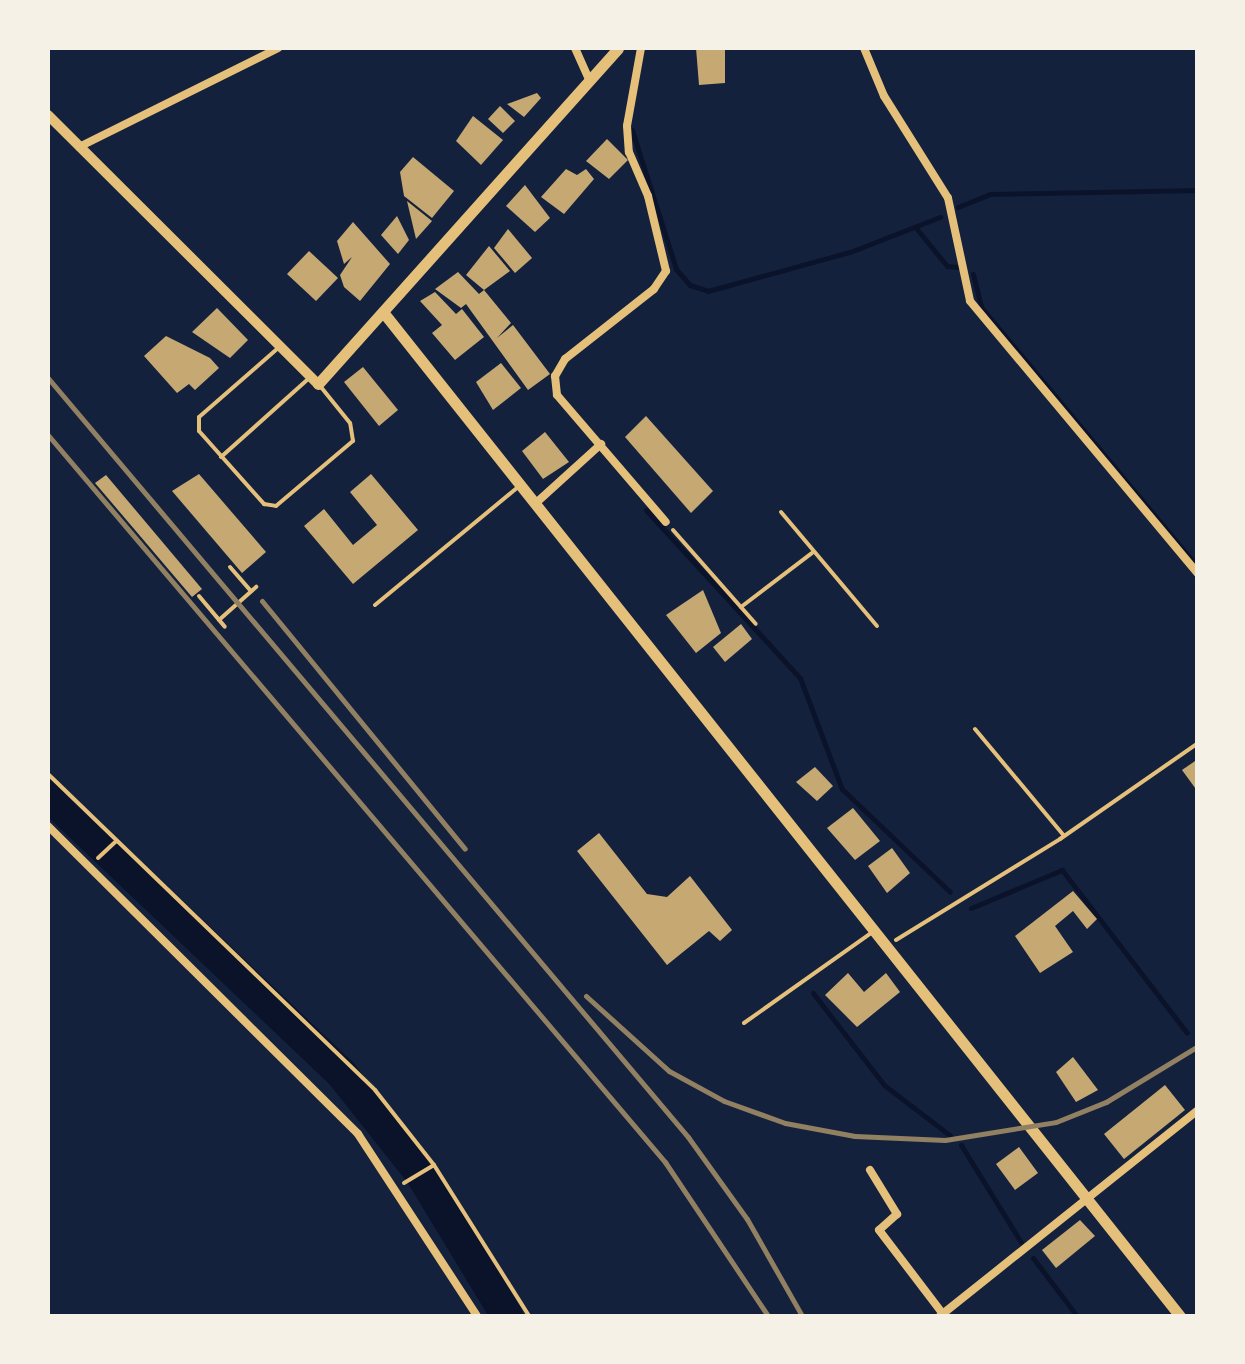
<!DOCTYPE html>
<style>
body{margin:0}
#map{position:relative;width:1245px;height:1364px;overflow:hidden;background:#14213d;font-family:Jost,sans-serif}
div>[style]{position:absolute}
.stream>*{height:5px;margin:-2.5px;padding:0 2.5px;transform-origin:2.5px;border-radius:2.5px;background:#0b132b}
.river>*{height:32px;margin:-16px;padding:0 16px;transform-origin:16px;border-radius:16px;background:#0b132b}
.building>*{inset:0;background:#c6a872}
.path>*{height:4px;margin:-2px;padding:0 2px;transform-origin:2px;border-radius:2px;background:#e5c07b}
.service>*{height:4px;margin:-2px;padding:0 2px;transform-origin:2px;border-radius:2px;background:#e5c07b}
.minor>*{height:8px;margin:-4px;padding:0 4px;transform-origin:4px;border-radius:4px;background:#e5c07b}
.tertiary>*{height:10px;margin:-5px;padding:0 5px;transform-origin:5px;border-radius:5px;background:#e5c07b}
.secondary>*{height:11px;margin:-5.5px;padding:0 5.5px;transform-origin:5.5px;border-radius:5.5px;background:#e5c07b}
.rail>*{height:5px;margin:-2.5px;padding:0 2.5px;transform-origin:2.5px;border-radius:2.5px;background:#918062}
span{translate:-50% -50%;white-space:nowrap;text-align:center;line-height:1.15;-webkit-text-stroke:10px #f6f1e7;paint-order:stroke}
.frame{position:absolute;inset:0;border:50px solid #f6f1e7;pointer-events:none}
</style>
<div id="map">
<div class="stream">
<i style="left:632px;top:130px;width:146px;rotate:72.4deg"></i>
<i style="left:676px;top:269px;width:21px;rotate:49deg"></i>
<i style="left:690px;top:285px;width:19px;rotate:18deg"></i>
<i style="left:708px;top:291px;width:147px;rotate:-15.4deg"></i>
<i style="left:850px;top:252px;width:97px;rotate:-21.3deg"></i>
<i style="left:958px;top:207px;width:35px;rotate:-22deg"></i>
<i style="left:991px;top:194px;width:207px;rotate:-1.1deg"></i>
<i style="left:916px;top:228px;width:49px;rotate:50.8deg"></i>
<i style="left:947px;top:266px;width:11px;rotate:5deg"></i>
<i style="left:973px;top:274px;width:34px;rotate:76deg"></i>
<i style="left:981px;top:307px;width:339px;rotate:50.2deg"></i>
<i style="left:646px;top:510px;width:228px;rotate:47.5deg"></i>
<i style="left:800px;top:678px;width:119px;rotate:69.3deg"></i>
<i style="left:842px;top:789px;width:149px;rotate:43.6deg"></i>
<i style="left:971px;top:908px;width:99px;rotate:-22.7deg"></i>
<i style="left:1062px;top:870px;width:205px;rotate:52.5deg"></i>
<i style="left:813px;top:993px;width:116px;rotate:52.3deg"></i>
<i style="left:884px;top:1085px;width:84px;rotate:37.3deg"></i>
<i style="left:961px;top:1145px;width:114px;rotate:58.3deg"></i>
<i style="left:1033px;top:1258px;width:73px;rotate:52.8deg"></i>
</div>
<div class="river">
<i style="left:48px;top:795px;width:404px;rotate:43.5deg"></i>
<i style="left:341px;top:1073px;width:129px;rotate:51.6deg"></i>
<i style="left:421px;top:1174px;width:166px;rotate:58.8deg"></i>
</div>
<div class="building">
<i style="clip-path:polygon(696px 48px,725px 48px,725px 83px,699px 85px)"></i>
<i style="clip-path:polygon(537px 93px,541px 98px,524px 117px,507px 104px)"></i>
<i style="clip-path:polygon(500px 106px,515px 121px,503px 133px,488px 119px)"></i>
<i style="clip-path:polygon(473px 116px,503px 140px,481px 165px,456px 141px)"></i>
<i style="clip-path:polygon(607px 139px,628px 160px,609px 179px,586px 161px)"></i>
<i style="clip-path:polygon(413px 157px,454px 191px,432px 218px,404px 196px,400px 172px)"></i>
<i style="clip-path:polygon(566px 169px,577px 175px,586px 169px,594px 179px,564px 214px,541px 197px)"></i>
<i style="clip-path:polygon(525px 185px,550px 218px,535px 232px,506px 206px)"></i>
<i style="clip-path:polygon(407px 201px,432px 221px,416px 239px)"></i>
<i style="clip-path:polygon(397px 216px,409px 240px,398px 254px,381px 235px)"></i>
<i style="clip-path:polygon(353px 222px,390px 264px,360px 301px,344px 287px,340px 275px,352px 257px,344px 264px,337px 241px)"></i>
<i style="clip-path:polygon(508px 229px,532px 258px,515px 273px,494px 248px)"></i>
<i style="clip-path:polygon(489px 246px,510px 271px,484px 290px,466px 275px)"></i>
<i style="clip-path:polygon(309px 251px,338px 278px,316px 301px,287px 274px)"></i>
<i style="clip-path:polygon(458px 272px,479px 294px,484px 290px,511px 323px,497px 338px,513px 325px,550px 374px,528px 390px,466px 304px,461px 308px,435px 289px)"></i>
<i style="clip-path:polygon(435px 292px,456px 314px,462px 309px,484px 337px,455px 360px,432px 333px,442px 325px,420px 301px)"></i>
<i style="clip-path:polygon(217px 308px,248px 340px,230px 358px,192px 332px)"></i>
<i style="clip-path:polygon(166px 336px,210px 358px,219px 368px,195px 390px,189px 384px,177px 393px,144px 356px)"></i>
<i style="clip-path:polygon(501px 363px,521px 388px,493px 410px,476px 382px)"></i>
<i style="clip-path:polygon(363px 367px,398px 410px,379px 426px,344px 382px)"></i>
<i style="clip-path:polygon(646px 416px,713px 491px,691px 513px,625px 437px)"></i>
<i style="clip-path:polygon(545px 432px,569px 462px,543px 479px,522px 451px)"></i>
<i style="clip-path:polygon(199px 474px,266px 552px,242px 573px,172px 491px)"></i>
<i style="clip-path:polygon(371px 474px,418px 530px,353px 584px,304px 526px,324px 509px,353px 545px,377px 525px,350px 492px)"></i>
<i style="clip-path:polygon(106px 475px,202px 589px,192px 597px,95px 483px)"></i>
<i style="clip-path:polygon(703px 590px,721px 633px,696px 653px,666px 615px)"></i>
<i style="clip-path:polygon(741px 624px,752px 639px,725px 662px,713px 647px)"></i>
<i style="clip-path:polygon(1198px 759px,1198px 792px,1182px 770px)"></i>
<i style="clip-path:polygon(815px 767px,833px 786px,817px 801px,796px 782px)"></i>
<i style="clip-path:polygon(853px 808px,880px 841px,855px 860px,827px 828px)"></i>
<i style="clip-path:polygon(599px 833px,647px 894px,667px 897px,690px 876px,732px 930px,720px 941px,709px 931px,667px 965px,577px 851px)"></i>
<i style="clip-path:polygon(892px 848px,910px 873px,887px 893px,868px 866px)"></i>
<i style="clip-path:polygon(1073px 891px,1097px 919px,1087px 929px,1073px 911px,1055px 926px,1073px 952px,1040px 973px,1015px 936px)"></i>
<i style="clip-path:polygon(848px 973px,864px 992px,886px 973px,900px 992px,857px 1027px,825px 995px)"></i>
<i style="clip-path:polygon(1073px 1057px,1098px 1090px,1076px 1102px,1056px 1072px)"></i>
<i style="clip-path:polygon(1165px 1085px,1185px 1110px,1124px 1159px,1104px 1134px)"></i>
<i style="clip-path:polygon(1019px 1147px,1038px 1173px,1015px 1190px,996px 1164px)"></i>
<i style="clip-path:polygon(1080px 1220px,1095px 1236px,1056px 1268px,1042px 1250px)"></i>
</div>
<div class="path">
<i style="left:781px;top:512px;width:149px;rotate:49.9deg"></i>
<i style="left:673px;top:530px;width:125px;rotate:48.6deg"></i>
<i style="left:230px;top:567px;width:32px;rotate:49deg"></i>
<i style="left:199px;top:596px;width:40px;rotate:50deg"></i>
<i style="left:741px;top:607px;width:89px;rotate:-37.3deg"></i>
<i style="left:219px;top:620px;width:50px;rotate:-41.7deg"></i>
<i style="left:975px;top:729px;width:139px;rotate:50.2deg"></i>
<i style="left:48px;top:774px;width:455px;rotate:44deg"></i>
<i style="left:375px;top:1090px;width:95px;rotate:51.8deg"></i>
<i style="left:434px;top:1165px;width:178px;rotate:57.8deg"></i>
<i style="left:98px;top:858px;width:25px;rotate:-43deg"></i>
<i style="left:896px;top:940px;width:193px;rotate:-31.6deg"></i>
<i style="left:1060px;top:839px;width:168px;rotate:-34.8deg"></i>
<i style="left:404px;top:1183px;width:35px;rotate:-31deg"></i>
</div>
<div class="service">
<i style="left:277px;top:349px;width:103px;rotate:138.9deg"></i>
<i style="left:199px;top:417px;width:14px;rotate:90deg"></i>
<i style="left:199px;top:431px;width:98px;rotate:48.3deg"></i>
<i style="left:264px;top:504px;width:12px;rotate:9deg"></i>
<i style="left:276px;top:506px;width:101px;rotate:-40.2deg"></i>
<i style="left:353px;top:441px;width:18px;rotate:-99deg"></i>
<i style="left:350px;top:423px;width:46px;rotate:-128.9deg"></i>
<i style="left:221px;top:457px;width:115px;rotate:-41.8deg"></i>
<i style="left:375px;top:605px;width:185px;rotate:-39.5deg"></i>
<i style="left:744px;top:1023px;width:156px;rotate:-35.3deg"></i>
</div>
<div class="minor">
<i style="left:575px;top:48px;width:35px;rotate:66deg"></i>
<i style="left:641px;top:48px;width:79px;rotate:100.2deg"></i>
<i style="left:627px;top:126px;width:26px;rotate:86deg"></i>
<i style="left:629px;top:152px;width:48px;rotate:66.6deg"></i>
<i style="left:648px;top:196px;width:77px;rotate:76.5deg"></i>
<i style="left:666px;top:271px;width:22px;rotate:124deg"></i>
<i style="left:654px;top:289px;width:113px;rotate:141.8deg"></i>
<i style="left:565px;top:359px;width:20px;rotate:120deg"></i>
<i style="left:555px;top:376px;width:19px;rotate:84deg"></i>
<i style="left:557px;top:395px;width:167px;rotate:49.4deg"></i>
<i style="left:864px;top:48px;width:52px;rotate:67.4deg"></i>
<i style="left:884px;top:96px;width:120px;rotate:57.9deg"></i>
<i style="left:948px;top:198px;width:105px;rotate:77.9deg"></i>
<i style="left:970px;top:301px;width:356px;rotate:50.1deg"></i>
<i style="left:79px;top:147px;width:222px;rotate:-26.4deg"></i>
<i style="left:536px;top:503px;width:88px;rotate:-42.2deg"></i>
<i style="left:48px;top:826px;width:437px;rotate:44.8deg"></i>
<i style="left:358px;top:1134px;width:217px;rotate:56.8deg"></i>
<i style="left:870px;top:1170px;width:52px;rotate:58.5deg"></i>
<i style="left:897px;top:1214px;width:24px;rotate:138deg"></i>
<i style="left:879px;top:1230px;width:106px;rotate:52.7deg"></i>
<i style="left:940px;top:1316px;width:330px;rotate:-38.6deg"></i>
</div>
<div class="tertiary">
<i style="left:48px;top:115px;width:381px;rotate:44.9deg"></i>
</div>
<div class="secondary">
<i style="left:383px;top:312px;width:1282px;rotate:51.56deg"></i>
<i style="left:318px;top:384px;width:450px;rotate:-48.2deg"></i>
</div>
<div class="rail">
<i style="left:48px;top:378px;width:993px;rotate:49.86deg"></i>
<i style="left:688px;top:1137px;width:101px;rotate:54.3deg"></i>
<i style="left:747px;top:1219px;width:112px;rotate:60.4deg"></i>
<i style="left:48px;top:435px;width:954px;rotate:49.68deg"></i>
<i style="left:665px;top:1162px;width:185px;rotate:56.2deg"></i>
<i style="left:262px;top:601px;width:320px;rotate:50.7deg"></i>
<i style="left:586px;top:996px;width:112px;rotate:42.1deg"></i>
<i style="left:669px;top:1071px;width:63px;rotate:28.6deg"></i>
<i style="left:724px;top:1101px;width:65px;rotate:19.8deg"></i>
<i style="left:785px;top:1123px;width:71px;rotate:10.5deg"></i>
<i style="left:855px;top:1136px;width:90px;rotate:2.5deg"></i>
<i style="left:945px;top:1140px;width:112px;rotate:-9.2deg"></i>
<i style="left:1056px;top:1122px;width:54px;rotate:-21.8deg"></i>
<i style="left:1106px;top:1102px;width:108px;rotate:-31.3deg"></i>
</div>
<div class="frame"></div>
</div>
